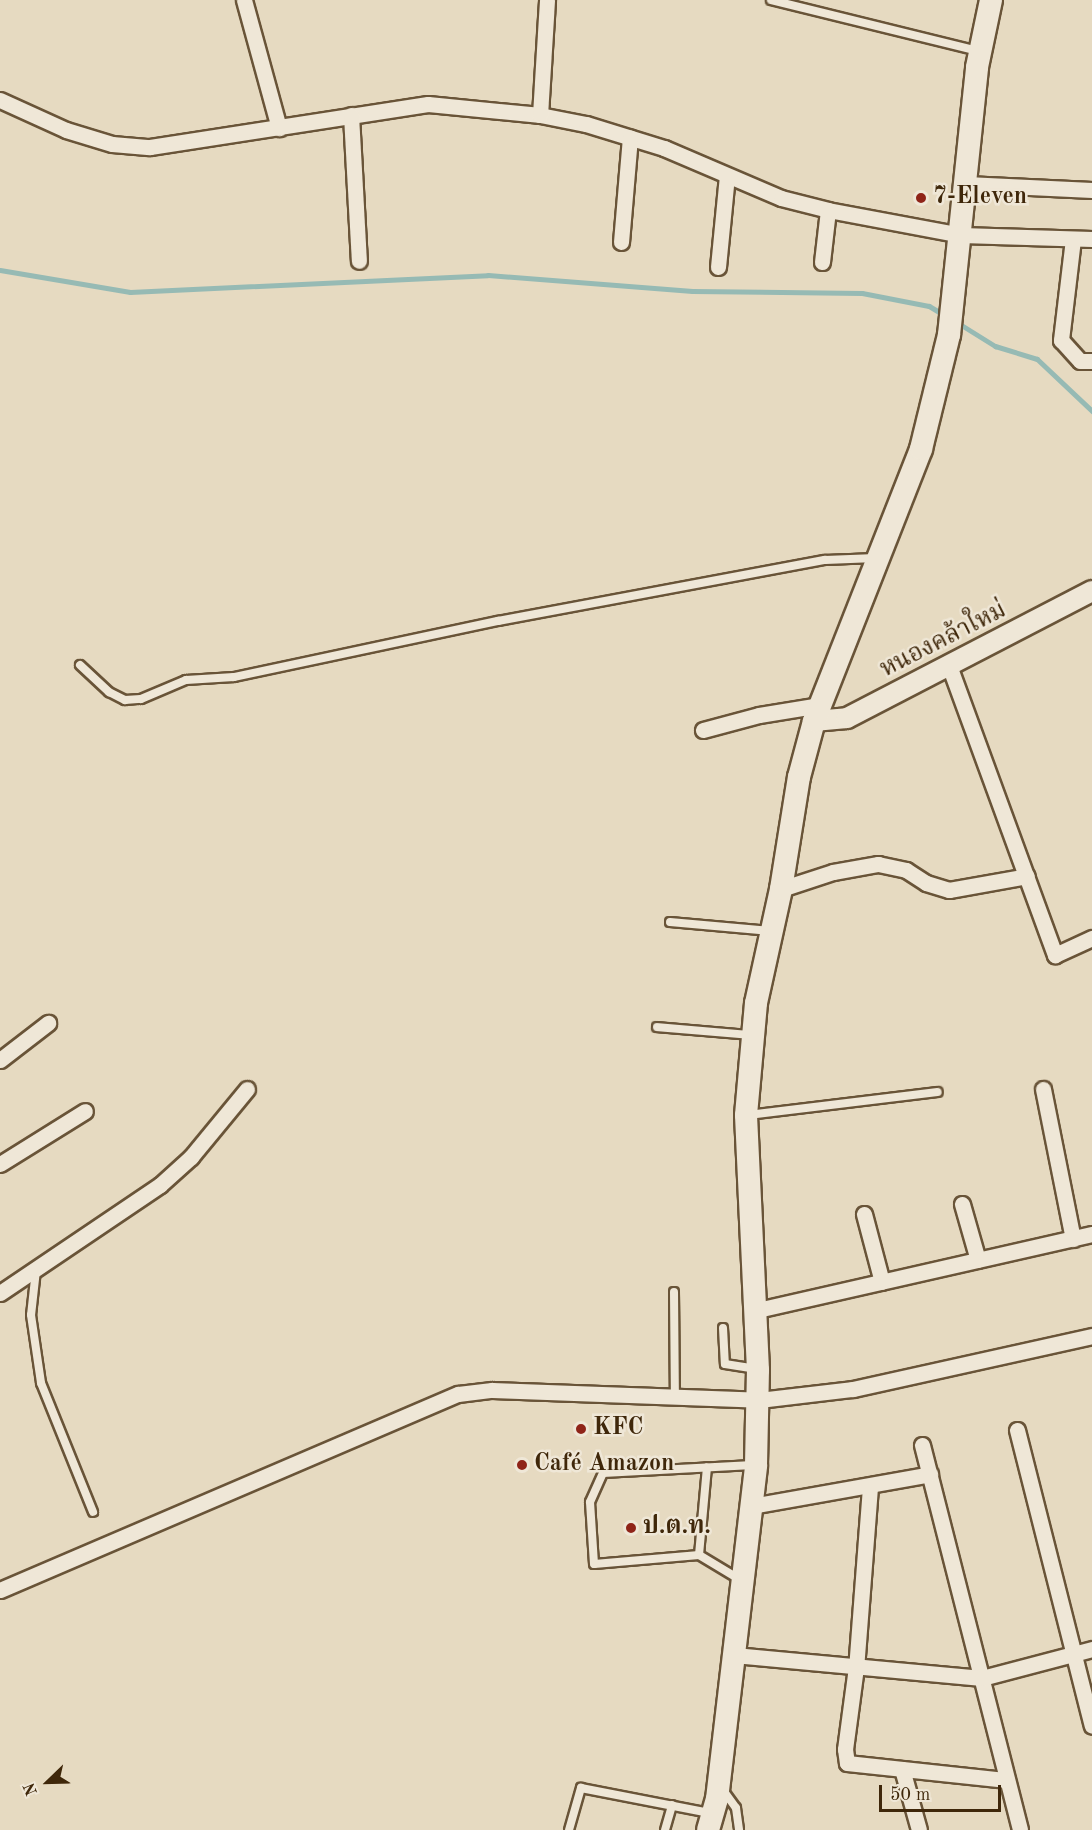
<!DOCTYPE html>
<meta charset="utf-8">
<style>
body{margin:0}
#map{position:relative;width:1092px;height:1830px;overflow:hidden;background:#e6dac1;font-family:"Old Standard TT","Noto Serif Thai",serif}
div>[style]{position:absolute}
.stream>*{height:5px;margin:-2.5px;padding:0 2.5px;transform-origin:2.5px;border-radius:2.5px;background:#96bab4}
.roads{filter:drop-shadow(2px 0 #695438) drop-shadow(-2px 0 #695438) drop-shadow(0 2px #695438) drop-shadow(0 -2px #695438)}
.service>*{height:8px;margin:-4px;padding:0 4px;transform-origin:4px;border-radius:4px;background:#efe7d7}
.minor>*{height:15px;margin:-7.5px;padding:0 7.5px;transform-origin:7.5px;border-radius:7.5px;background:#efe7d7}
.tertiary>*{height:20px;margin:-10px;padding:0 10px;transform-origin:10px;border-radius:10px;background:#efe7d7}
.secondary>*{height:22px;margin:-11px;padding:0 11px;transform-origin:11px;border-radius:11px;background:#efe7d7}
.dots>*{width:16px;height:16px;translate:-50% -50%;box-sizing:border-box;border:3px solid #efe7d7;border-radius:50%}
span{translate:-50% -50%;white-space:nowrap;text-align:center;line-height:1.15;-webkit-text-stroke:5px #efe7d7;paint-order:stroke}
.poi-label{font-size:24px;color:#3f270a;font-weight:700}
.left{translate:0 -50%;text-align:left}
.street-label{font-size:24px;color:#3f270a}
.north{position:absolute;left:18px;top:1752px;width:60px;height:60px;-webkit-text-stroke:4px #efe7d7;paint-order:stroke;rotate:247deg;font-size:16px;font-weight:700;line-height:24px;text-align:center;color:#3f270a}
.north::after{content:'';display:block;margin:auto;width:21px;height:27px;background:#3f270a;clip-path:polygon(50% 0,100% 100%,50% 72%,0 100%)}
.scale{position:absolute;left:879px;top:1785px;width:122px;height:27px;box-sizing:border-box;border:3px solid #3f270a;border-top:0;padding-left:8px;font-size:18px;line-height:21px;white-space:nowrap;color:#3f270a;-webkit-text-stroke:4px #efe7d7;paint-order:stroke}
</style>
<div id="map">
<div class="stream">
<i style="left:0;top:270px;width:132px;rotate:9.6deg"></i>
<i style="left:130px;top:292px;width:358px;rotate:-2.7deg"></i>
<i style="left:488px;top:275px;width:205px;rotate:4.5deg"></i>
<i style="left:692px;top:291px;width:170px;rotate:0.7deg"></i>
<i style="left:862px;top:293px;width:68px;rotate:11deg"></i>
<i style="left:929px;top:306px;width:17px;rotate:31deg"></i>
<i style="left:958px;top:323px;width:44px;rotate:31.9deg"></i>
<i style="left:995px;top:346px;width:44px;rotate:17.2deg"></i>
<i style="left:1037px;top:359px;width:76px;rotate:43.4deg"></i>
</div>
<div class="roads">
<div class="service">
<i style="left:771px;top:0;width:213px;rotate:13.8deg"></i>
<i style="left:80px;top:665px;width:40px;rotate:43deg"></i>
<i style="left:109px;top:692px;width:18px;rotate:27deg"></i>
<i style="left:125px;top:700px;width:16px;rotate:-4deg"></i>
<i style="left:141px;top:699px;width:49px;rotate:-22.9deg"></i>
<i style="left:186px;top:680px;width:48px;rotate:-3.6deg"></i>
<i style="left:234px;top:677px;width:270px;rotate:-12deg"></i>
<i style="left:498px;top:621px;width:333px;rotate:-10.6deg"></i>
<i style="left:825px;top:560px;width:51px;rotate:-2.2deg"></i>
<i style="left:670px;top:922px;width:101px;rotate:5.1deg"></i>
<i style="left:657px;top:1027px;width:94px;rotate:4.9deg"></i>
<i style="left:748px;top:1115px;width:191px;rotate:-6.9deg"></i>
<i style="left:36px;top:1270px;width:45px;rotate:96.3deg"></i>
<i style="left:31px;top:1315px;width:69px;rotate:81.6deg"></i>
<i style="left:41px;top:1383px;width:139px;rotate:68deg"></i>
<i style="left:674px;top:1292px;width:105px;rotate:89.5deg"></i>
<i style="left:723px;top:1328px;width:36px;rotate:87deg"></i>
<i style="left:725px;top:1364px;width:32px;rotate:9deg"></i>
<i style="left:699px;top:1555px;width:88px;rotate:-84.8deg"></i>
<i style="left:739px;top:1579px;width:47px;rotate:-149deg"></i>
<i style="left:699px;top:1555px;width:105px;rotate:175.1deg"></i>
<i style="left:594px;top:1564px;width:62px;rotate:-93.7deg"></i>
<i style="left:590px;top:1502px;width:32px;rotate:-66deg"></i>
<i style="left:603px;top:1473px;width:150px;rotate:-3.1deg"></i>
<i style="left:723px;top:1790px;width:22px;rotate:54deg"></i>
<i style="left:736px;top:1808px;width:22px;rotate:82deg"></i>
<i style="left:569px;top:1830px;width:44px;rotate:-74.1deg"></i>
<i style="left:581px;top:1788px;width:131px;rotate:11deg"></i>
<i style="left:665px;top:1830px;width:26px;rotate:-74deg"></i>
</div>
<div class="minor">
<i style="left:244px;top:0;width:133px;rotate:74.7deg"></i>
<i style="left:0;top:100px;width:72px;rotate:24.4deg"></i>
<i style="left:66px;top:130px;width:48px;rotate:16.9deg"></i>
<i style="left:112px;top:144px;width:38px;rotate:5deg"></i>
<i style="left:150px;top:147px;width:281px;rotate:-8.8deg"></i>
<i style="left:428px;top:104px;width:113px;rotate:5.6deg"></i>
<i style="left:540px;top:115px;width:47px;rotate:11.1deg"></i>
<i style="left:586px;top:124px;width:82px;rotate:17.1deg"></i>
<i style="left:664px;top:148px;width:127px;rotate:23.1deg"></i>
<i style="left:781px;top:198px;width:49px;rotate:14.3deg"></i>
<i style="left:828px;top:210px;width:135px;rotate:10.6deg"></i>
<i style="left:961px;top:235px;width:131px;rotate:1.7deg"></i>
<i style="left:351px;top:115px;width:146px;rotate:86.9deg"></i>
<i style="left:540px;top:115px;width:115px;rotate:-86.5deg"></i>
<i style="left:966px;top:184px;width:126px;rotate:2.7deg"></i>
<i style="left:1073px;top:239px;width:102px;rotate:96.8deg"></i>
<i style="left:1061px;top:340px;width:28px;rotate:48deg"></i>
<i style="left:1080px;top:361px;width:12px"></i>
<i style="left:621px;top:242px;width:105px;rotate:-85.1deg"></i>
<i style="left:822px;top:262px;width:52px;rotate:-83.4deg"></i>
<i style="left:718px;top:267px;width:91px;rotate:-84.4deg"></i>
<i style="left:950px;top:668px;width:306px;rotate:69.9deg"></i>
<i style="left:1055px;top:955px;width:41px;rotate:-24.7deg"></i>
<i style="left:703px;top:730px;width:58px;rotate:-15deg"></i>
<i style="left:759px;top:715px;width:62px;rotate:-9.3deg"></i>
<i style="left:781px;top:889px;width:55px;rotate:-18.1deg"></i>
<i style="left:833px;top:872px;width:46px;rotate:-10.1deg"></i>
<i style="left:878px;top:864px;width:29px;rotate:12deg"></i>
<i style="left:906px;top:870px;width:24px;rotate:33deg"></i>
<i style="left:926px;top:883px;width:24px;rotate:17deg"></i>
<i style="left:949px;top:890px;width:79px;rotate:-10.2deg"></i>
<i style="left:0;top:1060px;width:61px;rotate:-37.6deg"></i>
<i style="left:1043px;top:1089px;width:153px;rotate:78.7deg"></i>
<i style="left:0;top:1164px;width:100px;rotate:-31.9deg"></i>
<i style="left:962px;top:1204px;width:58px;rotate:74.1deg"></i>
<i style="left:864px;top:1214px;width:70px;rotate:75.2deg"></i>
<i style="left:0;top:1293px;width:193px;rotate:-34deg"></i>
<i style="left:160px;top:1185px;width:42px;rotate:-42.1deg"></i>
<i style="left:191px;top:1157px;width:88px;rotate:-50.5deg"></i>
<i style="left:753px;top:1311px;width:348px;rotate:-12.8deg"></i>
<i style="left:1017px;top:1430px;width:305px;rotate:75.8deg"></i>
<i style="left:922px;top:1445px;width:397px;rotate:75.7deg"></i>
<i style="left:870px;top:1487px;width:181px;rotate:94.4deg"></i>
<i style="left:856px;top:1667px;width:83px;rotate:97.6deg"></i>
<i style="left:845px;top:1749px;width:14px;rotate:82deg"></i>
<i style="left:847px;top:1763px;width:161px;rotate:6.1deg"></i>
<i style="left:751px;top:1506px;width:182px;rotate:-10.1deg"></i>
<i style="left:0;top:1590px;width:498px;rotate:-23.2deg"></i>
<i style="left:458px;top:1394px;width:34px;rotate:-7deg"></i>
<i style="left:492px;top:1390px;width:267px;rotate:2.1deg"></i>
<i style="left:759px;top:1400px;width:95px;rotate:-6.7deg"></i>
<i style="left:853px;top:1389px;width:245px;rotate:-12.5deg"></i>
<i style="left:734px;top:1655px;width:249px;rotate:5.3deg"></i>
<i style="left:982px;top:1678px;width:114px;rotate:-14.8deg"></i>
<i style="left:902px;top:1769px;width:63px;rotate:74.4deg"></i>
</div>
<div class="tertiary">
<i style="left:814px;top:721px;width:33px;rotate:-5deg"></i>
<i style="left:847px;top:718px;width:276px;rotate:-27.4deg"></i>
</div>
<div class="secondary">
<i style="left:708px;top:1830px;width:32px;rotate:-74deg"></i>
<i style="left:717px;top:1799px;width:336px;rotate:-83.3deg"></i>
<i style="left:756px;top:1465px;width:95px;rotate:-88.8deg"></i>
<i style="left:758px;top:1370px;width:255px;rotate:-92.7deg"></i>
<i style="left:746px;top:1115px;width:112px;rotate:-84.9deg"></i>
<i style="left:756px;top:1003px;width:117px;rotate:-77.6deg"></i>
<i style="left:781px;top:889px;width:113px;rotate:-80.9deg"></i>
<i style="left:799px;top:777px;width:58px;rotate:-75deg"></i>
<i style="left:814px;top:721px;width:292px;rotate:-68.5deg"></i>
<i style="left:921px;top:449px;width:117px;rotate:-76.2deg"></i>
<i style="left:949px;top:335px;width:269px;rotate:-84deg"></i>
<i style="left:977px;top:67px;width:68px;rotate:-78.2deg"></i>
</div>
</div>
<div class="dots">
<i style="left:921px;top:198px;background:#8f2418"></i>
<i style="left:581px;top:1429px;background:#8f2418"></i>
<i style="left:522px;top:1465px;background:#8f2418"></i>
<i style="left:631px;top:1528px;background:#8f2418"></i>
</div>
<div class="poi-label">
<span class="left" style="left:933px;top:198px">7-Eleven</span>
<span class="left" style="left:593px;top:1429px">KFC</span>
<span class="left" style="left:534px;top:1465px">Café Amazon</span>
<span class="left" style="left:643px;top:1528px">ป.ต.ท.</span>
</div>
<div class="street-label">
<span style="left:944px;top:641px;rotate:-27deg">หนองคล้าใหม่</span>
</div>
<div class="north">N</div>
<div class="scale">50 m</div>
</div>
